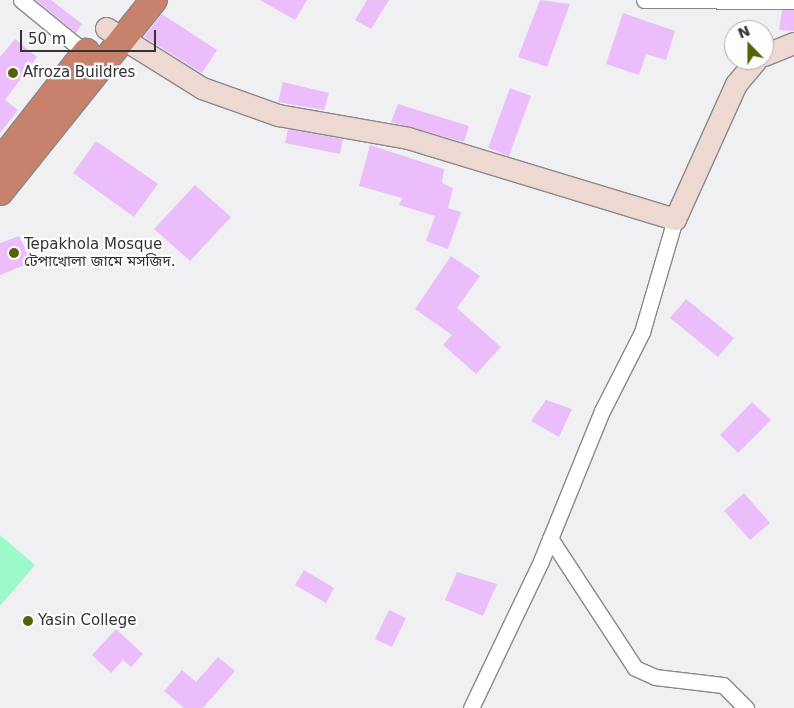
<!DOCTYPE html>
<meta charset="utf-8">
<style>
body{margin:0}
#map{position:relative;width:794px;height:708px;overflow:hidden;background:#f0f0f2;font-family:"DejaVu Sans","Noto Sans Bengali",sans-serif}
div>[style]{position:absolute}
.green>*{inset:0;background:#9cf9ca}
.building>*{inset:0;background:#ecbdfb}
.roads{filter:drop-shadow(1px 0 #89898b) drop-shadow(-1px 0 #89898b) drop-shadow(0 1px #89898b) drop-shadow(0 -1px #89898b)}
.street>*{height:15px;margin:-7.5px;padding:0 7.5px;transform-origin:7.5px;border-radius:7.5px;background:#fff}
.secondary>*{height:21px;margin:-10.5px;padding:0 10.5px;transform-origin:10.5px;border-radius:10.5px;background:#eed9d2}
.highway>*{height:26px;margin:-13px;padding:0 13px;transform-origin:13px;border-radius:13px;background:#c8816a}
.dots>*{width:14px;height:14px;translate:-50% -50%;box-sizing:border-box;border:2px solid #fdfdff;border-radius:50%}
span{translate:-50% -50%;white-space:nowrap;text-align:center;line-height:1.15;-webkit-text-stroke:4.5px #fdfdff;paint-order:stroke}
.poi-label{font-size:15px;color:#333334}
.left{translate:0 -50%;text-align:left}
.north{position:absolute;left:724px;top:20px;width:50px;height:50px;box-sizing:border-box;background:#fdfdff;border:1px solid #acacae;border-radius:50%;rotate:338deg;font-size:14px;font-weight:700;line-height:20px;text-align:center;color:#333334}
.north::after{content:'';display:block;margin:auto;width:18px;height:22px;background:#566101;clip-path:polygon(50% 0,100% 100%,50% 72%,0 100%)}
.scale{position:absolute;left:20px;top:30px;width:136px;height:22px;box-sizing:border-box;border:2px solid #333334;border-top:0;padding-left:6px;font-size:15px;line-height:18px;white-space:nowrap;color:#333334;-webkit-text-stroke:4px #fdfdff;paint-order:stroke}
</style>
<div id="map">
<div class="green">
<i style="clip-path:polygon(0 535px,35px 565px,0 606px)"></i>
</div>
<div class="building">
<i style="clip-path:polygon(36px 0,51px 0,82px 24px,76px 33px)"></i>
<i style="clip-path:polygon(260px 0,307px 0,295px 20px)"></i>
<i style="clip-path:polygon(367px 0,389px 0,371px 29px,355px 20px)"></i>
<i style="clip-path:polygon(540px 0,570px 4px,547px 67px,518px 57px)"></i>
<i style="clip-path:polygon(782px 10px,794px 10px,794px 31px,779px 30px)"></i>
<i style="clip-path:polygon(623px 13px,675px 31px,666px 60px,646px 54px,639px 75px,606px 64px)"></i>
<i style="clip-path:polygon(162px 14px,217px 50px,202px 73px,144px 37px)"></i>
<i style="clip-path:polygon(15px 39px,37px 57px,5px 100px,18px 110px,0 133px,0 57px)"></i>
<i style="clip-path:polygon(283px 82px,329px 93px,324px 110px,278px 102px)"></i>
<i style="clip-path:polygon(510px 88px,531px 96px,509px 156px,488px 148px)"></i>
<i style="clip-path:polygon(398px 104px,469px 126px,464px 142px,391px 122px)"></i>
<i style="clip-path:polygon(288px 129px,343px 139px,340px 154px,285px 143px)"></i>
<i style="clip-path:polygon(96px 141px,158px 184px,134px 217px,73px 173px)"></i>
<i style="clip-path:polygon(370px 145px,444px 169px,442px 183px,453px 188px,448px 208px,461px 212px,448px 249px,426px 241px,435px 216px,399px 205px,402px 198px,359px 186px)"></i>
<i style="clip-path:polygon(195px 185px,231px 217px,190px 261px,154px 229px)"></i>
<i style="clip-path:polygon(19px 236px,32px 262px,0 275px,0 243px)"></i>
<i style="clip-path:polygon(451px 256px,480px 276px,457px 308px,501px 347px,476px 374px,443px 345px,452px 335px,415px 309px)"></i>
<i style="clip-path:polygon(686px 299px,734px 338px,718px 357px,670px 318px)"></i>
<i style="clip-path:polygon(546px 400px,572px 409px,559px 437px,531px 421px)"></i>
<i style="clip-path:polygon(752px 402px,771px 420px,738px 453px,720px 435px)"></i>
<i style="clip-path:polygon(744px 493px,770px 523px,750px 540px,724px 511px)"></i>
<i style="clip-path:polygon(304px 570px,334px 588px,326px 603px,295px 585px)"></i>
<i style="clip-path:polygon(457px 572px,497px 584px,483px 616px,445px 600px)"></i>
<i style="clip-path:polygon(389px 610px,406px 618px,392px 647px,375px 639px)"></i>
<i style="clip-path:polygon(116px 629px,143px 654px,131px 667px,123px 660px,111px 673px,92px 655px)"></i>
<i style="clip-path:polygon(218px 657px,235px 671px,203px 708px,184px 708px,164px 691px,182px 670px,196px 682px)"></i>
</div>
<div class="roads">
<div class="street">
<i style="left:21px;top:0;width:84px;rotate:39.2deg"></i>
<i style="left:644px;top:0;width:150px;rotate:0.4deg"></i>
<i style="left:550px;top:538px;width:155px;rotate:56.8deg"></i>
<i style="left:635px;top:668px;width:22px;rotate:24deg"></i>
<i style="left:655px;top:677px;width:68px;rotate:6.7deg"></i>
<i style="left:723px;top:685px;width:33px;rotate:45deg"></i>
<i style="left:471px;top:708px;width:163px;rotate:-64.5deg"></i>
<i style="left:541px;top:561px;width:162px;rotate:-67.9deg"></i>
<i style="left:602px;top:411px;width:89px;rotate:-63.1deg"></i>
<i style="left:642px;top:332px;width:118px;rotate:-73.7deg"></i>
</div>
<div class="secondary">
<i style="left:106px;top:28px;width:113px;rotate:32deg"></i>
<i style="left:202px;top:88px;width:81px;rotate:19.6deg"></i>
<i style="left:278px;top:115px;width:132px;rotate:10deg"></i>
<i style="left:408px;top:138px;width:279px;rotate:16.9deg"></i>
<i style="left:675px;top:219px;width:148px;rotate:-65.7deg"></i>
<i style="left:736px;top:84px;width:31px;rotate:-50deg"></i>
<i style="left:764px;top:55px;width:32px;rotate:-22deg"></i>
</div>
<div class="highway">
<i style="left:0;top:162px;width:140px;rotate:-52deg"></i>
<i style="left:0;top:192px;width:246px;rotate:-51.3deg"></i>
</div>
</div>
<div class="dots">
<i style="left:13px;top:73px;background:#566101"></i>
<i style="left:14px;top:253px;background:#566101"></i>
<i style="left:28px;top:621px;background:#566101"></i>
</div>
<div class="poi-label">
<span class="left" style="left:23px;top:73px">Afroza Buildres</span>
<span class="left" style="left:24px;top:253px">Tepakhola Mosque<br>টেপাখোলা জামে মসজিদ.</span>
<span class="left" style="left:38px;top:621px">Yasin College</span>
</div>
<div class="north">N</div>
<div class="scale">50 m</div>
</div>
